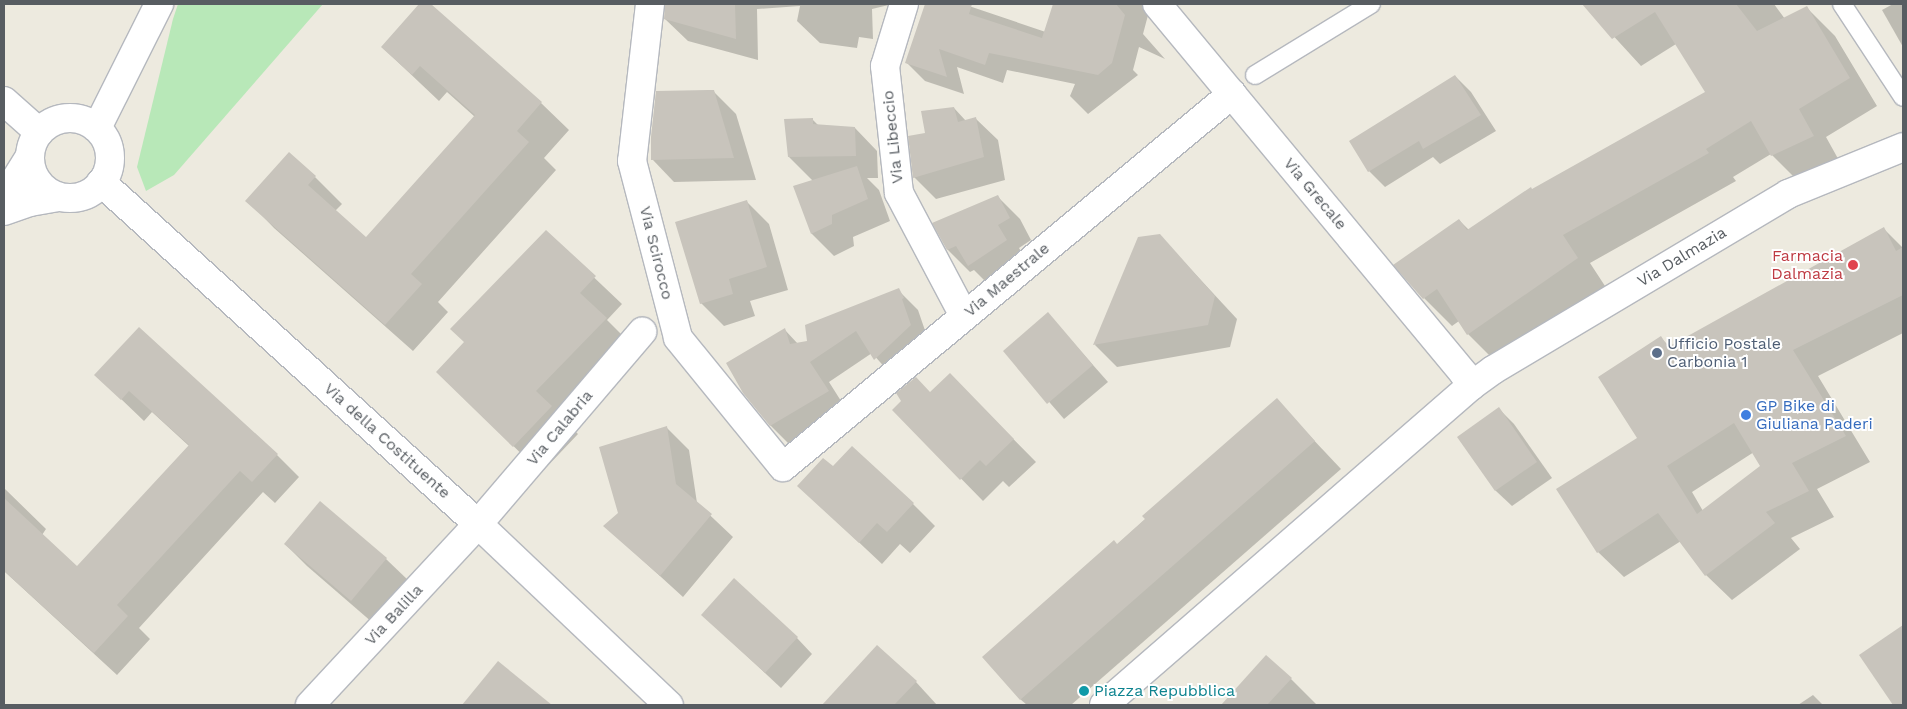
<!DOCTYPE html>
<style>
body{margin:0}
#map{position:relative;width:1907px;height:709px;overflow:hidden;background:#edeadf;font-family:"Work Sans",sans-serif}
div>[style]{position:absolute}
.green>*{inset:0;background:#b8e8b8}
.shadow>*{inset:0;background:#0003}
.building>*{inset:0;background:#c8c4bc}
.roads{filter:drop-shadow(1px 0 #b5b8be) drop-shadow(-1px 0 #b5b8be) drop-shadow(0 1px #b5b8be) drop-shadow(0 -1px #b5b8be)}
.service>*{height:18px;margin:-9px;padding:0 9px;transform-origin:9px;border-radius:9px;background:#fff}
.minor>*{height:28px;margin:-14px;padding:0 14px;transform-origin:14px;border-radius:14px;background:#fff}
.tertiary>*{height:28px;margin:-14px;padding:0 14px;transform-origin:14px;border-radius:14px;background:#fff}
.tertiary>.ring{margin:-14px;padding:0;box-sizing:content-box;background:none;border:28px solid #fff;border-radius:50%}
.dots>*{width:14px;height:14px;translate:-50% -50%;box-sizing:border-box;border:2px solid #fff;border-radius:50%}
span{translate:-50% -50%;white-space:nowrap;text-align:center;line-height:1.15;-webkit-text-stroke:4px #fff;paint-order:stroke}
.street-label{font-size:16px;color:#585d62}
.health-label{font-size:16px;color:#be3a42}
.right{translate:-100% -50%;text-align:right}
.service-label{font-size:16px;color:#4e5e75}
.left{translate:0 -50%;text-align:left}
.shop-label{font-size:16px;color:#366cbe}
.culture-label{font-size:16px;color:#0d838f}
.frame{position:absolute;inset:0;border:5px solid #585d62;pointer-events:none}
</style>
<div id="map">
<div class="green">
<i style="clip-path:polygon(178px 4px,323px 4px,174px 175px,146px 191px,137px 167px,173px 19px)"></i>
</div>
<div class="shadow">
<i style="clip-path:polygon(421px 4px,429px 4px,541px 103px,569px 130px,544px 158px,556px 170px,438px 302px,448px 312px,413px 351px,274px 228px,247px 200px,315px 177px,342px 204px,335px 211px,366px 239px,475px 117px,447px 92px,439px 101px,382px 47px)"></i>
<i style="clip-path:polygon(666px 4px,893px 4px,872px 9px,873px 39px,859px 37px,857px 48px,820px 43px,797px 21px,800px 6px,757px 9px,758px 60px,688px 41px,665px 19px)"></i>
<i style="clip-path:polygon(926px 4px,963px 4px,1090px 47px,1098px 27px,1051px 4px,1151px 4px,1143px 34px,1165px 59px,1139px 47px,1133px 70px,1138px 75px,1088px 114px,1070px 96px,1075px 84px,1007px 70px,1003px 83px,957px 67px,964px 94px,925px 81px,907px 63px)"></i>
<i style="clip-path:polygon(1589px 4px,1774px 4px,1785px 19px,1807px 8px,1835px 36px,1877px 106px,1826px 137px,1841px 164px,1800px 183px,1771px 154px,1733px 177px,1736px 181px,1590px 263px,1605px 286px,1496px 362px,1468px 334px,1459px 321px,1452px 326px,1424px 298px,1459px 220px,1469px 230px,1533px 191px,1707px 93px,1676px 44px,1641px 66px,1586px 6px)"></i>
<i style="clip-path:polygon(1893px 4px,1903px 4px,1903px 47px,1882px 10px)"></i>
<i style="clip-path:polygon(1455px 76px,1471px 92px,1496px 131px,1440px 164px,1433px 157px,1385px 187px,1369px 171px)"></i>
<i style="clip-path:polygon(713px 91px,736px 114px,756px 180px,674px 182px,652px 159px)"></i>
<i style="clip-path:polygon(954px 108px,966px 121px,975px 118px,998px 140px,1005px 180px,936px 199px,914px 177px,926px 134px)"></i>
<i style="clip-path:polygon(812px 119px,819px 126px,855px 128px,877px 151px,878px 178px,867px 178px,879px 190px,890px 221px,853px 237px,854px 246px,834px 256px,812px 234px,795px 186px,813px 181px,789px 157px)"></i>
<i style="clip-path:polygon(998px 197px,1020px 219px,1031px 240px,1019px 248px,1028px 263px,991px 287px,974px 270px,970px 272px,948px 250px,934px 223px)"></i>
<i style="clip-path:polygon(746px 201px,769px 224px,788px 290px,750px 301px,755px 316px,724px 326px,701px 303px)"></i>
<i style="clip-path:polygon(evenodd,1884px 229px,1903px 248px,1903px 333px,1818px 376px,1870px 462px,1817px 489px,1834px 517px,1791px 538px,1800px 549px,1732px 600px,1706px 575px,1681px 541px,1624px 577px,1598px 552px,1639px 438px,1661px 338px,1671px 348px,1884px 229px,1754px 452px,1762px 466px,1703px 511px,1692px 492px,1754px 452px)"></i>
<i style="clip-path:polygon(546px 232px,622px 304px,607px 320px,633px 346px,563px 419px,578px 434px,541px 473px,465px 399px,466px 343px)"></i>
<i style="clip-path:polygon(1159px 235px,1237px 319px,1230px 347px,1117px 367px,1095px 345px,1139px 238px)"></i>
<i style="clip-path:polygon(898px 290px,918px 310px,930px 345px,895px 379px,872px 353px,829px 382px,848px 412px,791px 446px,771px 426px,744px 392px,785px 330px,798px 344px,808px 342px)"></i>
<i style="clip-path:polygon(1048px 314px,1108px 382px,1064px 419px,1005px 351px)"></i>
<i style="clip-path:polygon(96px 375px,277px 455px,299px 477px,275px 503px,263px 492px,139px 628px,150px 639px,117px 675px,4px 571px,4px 488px,46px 529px,42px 535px,77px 568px,189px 446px,152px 412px,144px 421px)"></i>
<i style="clip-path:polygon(950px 375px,1036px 462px,1009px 487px,1003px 481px,983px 501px,894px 410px,903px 401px,930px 393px)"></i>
<i style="clip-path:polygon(1276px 400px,1341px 469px,1071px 705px,1027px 705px,1020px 699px,1117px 545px)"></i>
<i style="clip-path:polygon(1499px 409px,1514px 424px,1552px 478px,1512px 506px,1496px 491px,1458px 437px)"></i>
<i style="clip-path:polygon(667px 428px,689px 450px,697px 503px,733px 537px,683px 597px,605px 526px,620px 513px)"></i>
<i style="clip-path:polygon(833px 468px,913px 504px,935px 526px,910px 553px,900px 544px,882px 564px,799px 486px)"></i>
<i style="clip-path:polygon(320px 503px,386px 559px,409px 581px,373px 623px,307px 566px,285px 544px)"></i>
<i style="clip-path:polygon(1903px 626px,1903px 705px,1897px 705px,1861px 655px)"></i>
<i style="clip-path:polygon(719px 630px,797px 638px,812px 654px,781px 688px)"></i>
<i style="clip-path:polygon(877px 647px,916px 682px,937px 705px,824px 705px)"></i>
<i style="clip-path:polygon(1266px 657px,1291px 679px,1317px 705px,1222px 705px)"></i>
<i style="clip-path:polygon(498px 663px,543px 699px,549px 705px,463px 705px)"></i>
<i style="clip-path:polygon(1813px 695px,1823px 705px,1798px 705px)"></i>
</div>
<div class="building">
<i style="clip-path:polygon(419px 4px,431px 4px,542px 102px,517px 131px,529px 142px,411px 274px,422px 284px,385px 325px,245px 201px,289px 152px,316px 176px,308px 185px,366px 237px,475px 115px,420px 66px,412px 75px,381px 47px)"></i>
<i style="clip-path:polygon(665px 4px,735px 4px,736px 39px,664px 19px)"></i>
<i style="clip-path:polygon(925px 4px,972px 4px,969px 14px,1042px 38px,1053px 4px,1116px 4px,1125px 15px,1112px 63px,1098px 75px,989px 53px,985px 65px,939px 49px,947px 77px,905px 63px)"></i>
<i style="clip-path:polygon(1582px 4px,1736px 4px,1757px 31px,1807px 6px,1850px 78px,1799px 109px,1814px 136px,1771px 156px,1751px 121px,1706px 149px,1709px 153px,1563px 235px,1578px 258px,1467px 335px,1437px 289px,1423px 299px,1393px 265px,1459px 219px,1467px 230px,1531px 187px,1532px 189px,1705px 92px,1655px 12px,1612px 39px)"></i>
<i style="clip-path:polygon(1455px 75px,1481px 115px,1423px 149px,1419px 141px,1368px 172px,1349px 141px)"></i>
<i style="clip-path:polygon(708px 90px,714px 90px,734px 158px,651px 160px,651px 137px,656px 91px)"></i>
<i style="clip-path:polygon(954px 107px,958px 122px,976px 117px,984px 157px,913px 178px,908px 136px,925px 133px,921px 111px)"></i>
<i style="clip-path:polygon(813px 118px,813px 124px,855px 127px,856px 156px,788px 157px,784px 119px)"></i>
<i style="clip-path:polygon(857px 166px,868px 199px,832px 215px,832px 224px,811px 234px,793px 186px)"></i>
<i style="clip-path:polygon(998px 195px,1010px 218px,998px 225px,1007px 240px,968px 266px,956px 246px,947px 250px,932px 223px)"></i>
<i style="clip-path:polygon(747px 200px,767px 267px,729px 279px,733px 294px,700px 304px,675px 222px)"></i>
<i style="clip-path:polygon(evenodd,1884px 227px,1896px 251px,1903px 247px,1903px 295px,1793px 350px,1846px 436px,1792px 463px,1809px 491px,1766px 512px,1775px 523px,1705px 576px,1658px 513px,1597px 553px,1556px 489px,1637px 438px,1598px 377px,1661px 336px,1668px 347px,1884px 227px,1734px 423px,1760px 466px,1697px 514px,1667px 466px,1734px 423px)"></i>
<i style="clip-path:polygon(546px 230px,596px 276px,580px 293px,607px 318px,536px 391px,552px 406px,513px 447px,436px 372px,464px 342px,450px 329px)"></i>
<i style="clip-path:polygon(1160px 234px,1215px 296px,1208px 325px,1093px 345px,1138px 237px)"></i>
<i style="clip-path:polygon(899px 288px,904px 298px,902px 299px,911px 325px,874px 360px,856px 331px,810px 362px,829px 391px,770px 426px,743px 393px,726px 363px,785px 328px,790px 344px,807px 341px,805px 325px)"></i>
<i style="clip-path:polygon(1048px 312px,1093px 365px,1047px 404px,1003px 351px)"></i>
<i style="clip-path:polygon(139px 327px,278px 454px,252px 482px,240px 471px,117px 605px,128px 616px,94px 653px,4px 571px,4px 498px,77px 566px,189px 445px,129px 391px,121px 400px,94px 375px)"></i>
<i style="clip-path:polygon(950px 373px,1014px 439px,986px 466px,980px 460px,960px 480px,892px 410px,901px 401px,896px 393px,916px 377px,930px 392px)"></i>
<i style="clip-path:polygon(1277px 398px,1315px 441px,1020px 700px,982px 657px,1114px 540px,1117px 544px,1145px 519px,1142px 516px)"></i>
<i style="clip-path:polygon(1499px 407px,1537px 462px,1495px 491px,1457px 437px)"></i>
<i style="clip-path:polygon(667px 426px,676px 484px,712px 514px,660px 576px,603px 526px,618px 513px,599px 447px)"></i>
<i style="clip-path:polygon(852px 446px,914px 503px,887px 532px,877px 523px,859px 543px,797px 486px,823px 458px,833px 466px)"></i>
<i style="clip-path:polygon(320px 501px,387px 558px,351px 601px,284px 544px)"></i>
<i style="clip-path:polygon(734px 578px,798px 637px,765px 673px,701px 615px)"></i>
<i style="clip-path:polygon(1903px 625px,1903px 705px,1893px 705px,1859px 655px)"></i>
<i style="clip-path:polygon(877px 645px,917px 681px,894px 705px,822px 705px)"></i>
<i style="clip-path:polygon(1266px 655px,1292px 678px,1267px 705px,1221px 705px)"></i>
<i style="clip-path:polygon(498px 661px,552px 705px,462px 705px)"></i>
</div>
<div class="roads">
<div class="service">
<i style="left:1842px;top:4px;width:111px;rotate:56.7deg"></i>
<i style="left:1255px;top:75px;width:136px;rotate:-31.5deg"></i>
</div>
<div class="minor">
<i style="left:650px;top:4px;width:158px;rotate:96.5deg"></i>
<i style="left:632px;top:161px;width:183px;rotate:75.4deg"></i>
<i style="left:678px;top:338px;width:166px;rotate:50.9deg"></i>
<i style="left:783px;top:467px;width:584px;rotate:-39.72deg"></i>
<i style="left:904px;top:4px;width:65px;rotate:107deg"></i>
<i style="left:885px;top:66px;width:128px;rotate:83.7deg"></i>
<i style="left:899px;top:193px;width:139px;rotate:62.1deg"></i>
<i style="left:1157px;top:4px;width:481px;rotate:50.3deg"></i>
<i style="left:1464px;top:374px;width:14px;rotate:60deg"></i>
<i style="left:97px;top:128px;width:139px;rotate:-63.4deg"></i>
<i style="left:4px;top:198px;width:49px;rotate:-58.2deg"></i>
<i style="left:4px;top:211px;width:28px;rotate:-19deg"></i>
<i style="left:30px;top:202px;width:29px;rotate:-10deg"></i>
<i style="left:310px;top:705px;width:247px;rotate:-47.1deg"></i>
<i style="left:478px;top:524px;width:253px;rotate:-49.5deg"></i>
</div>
<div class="tertiary">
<i style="left:4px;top:101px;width:47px;rotate:41.5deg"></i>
<i class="ring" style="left:30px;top:118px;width:52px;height:52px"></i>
<i style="left:101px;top:182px;width:509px;rotate:42.21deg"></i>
<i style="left:478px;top:524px;width:263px;rotate:43.5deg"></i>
<i style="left:1104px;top:705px;width:486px;rotate:-41deg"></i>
<i style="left:1471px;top:386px;width:27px;rotate:-36deg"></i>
<i style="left:1493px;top:370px;width:344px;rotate:-30.8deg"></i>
<i style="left:1788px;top:194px;width:124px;rotate:-22.2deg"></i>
</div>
</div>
<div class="dots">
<i style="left:1853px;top:265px;background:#e0444e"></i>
<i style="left:1657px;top:353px;background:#5c6f8a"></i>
<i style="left:1746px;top:415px;background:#3f7fe0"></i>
<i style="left:1084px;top:691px;background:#0f9aa8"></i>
</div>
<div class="street-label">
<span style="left:893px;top:137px;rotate:-96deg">Via Libeccio</span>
<span style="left:1315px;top:194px;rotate:50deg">Via Grecale</span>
<span style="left:656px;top:253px;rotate:76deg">Via Scirocco</span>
<span style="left:1682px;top:257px;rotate:-31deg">Via Dalmazia</span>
<span style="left:1007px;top:280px;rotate:-40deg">Via Maestrale</span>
<span style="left:560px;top:428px;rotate:-50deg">Via Calabria</span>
<span style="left:387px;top:441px;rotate:42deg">Via della Costituente</span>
<span style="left:394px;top:615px;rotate:-47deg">Via Balilla</span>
</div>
<div class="health-label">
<span class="right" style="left:1843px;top:265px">Farmacia<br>Dalmazia</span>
</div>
<div class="service-label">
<span class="left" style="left:1667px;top:353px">Ufficio Postale<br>Carbonia 1</span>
</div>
<div class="shop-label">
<span class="left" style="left:1756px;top:415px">GP Bike di<br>Giuliana Paderi</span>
</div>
<div class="culture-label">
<span class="left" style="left:1094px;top:691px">Piazza Repubblica</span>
</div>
<div class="frame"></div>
</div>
